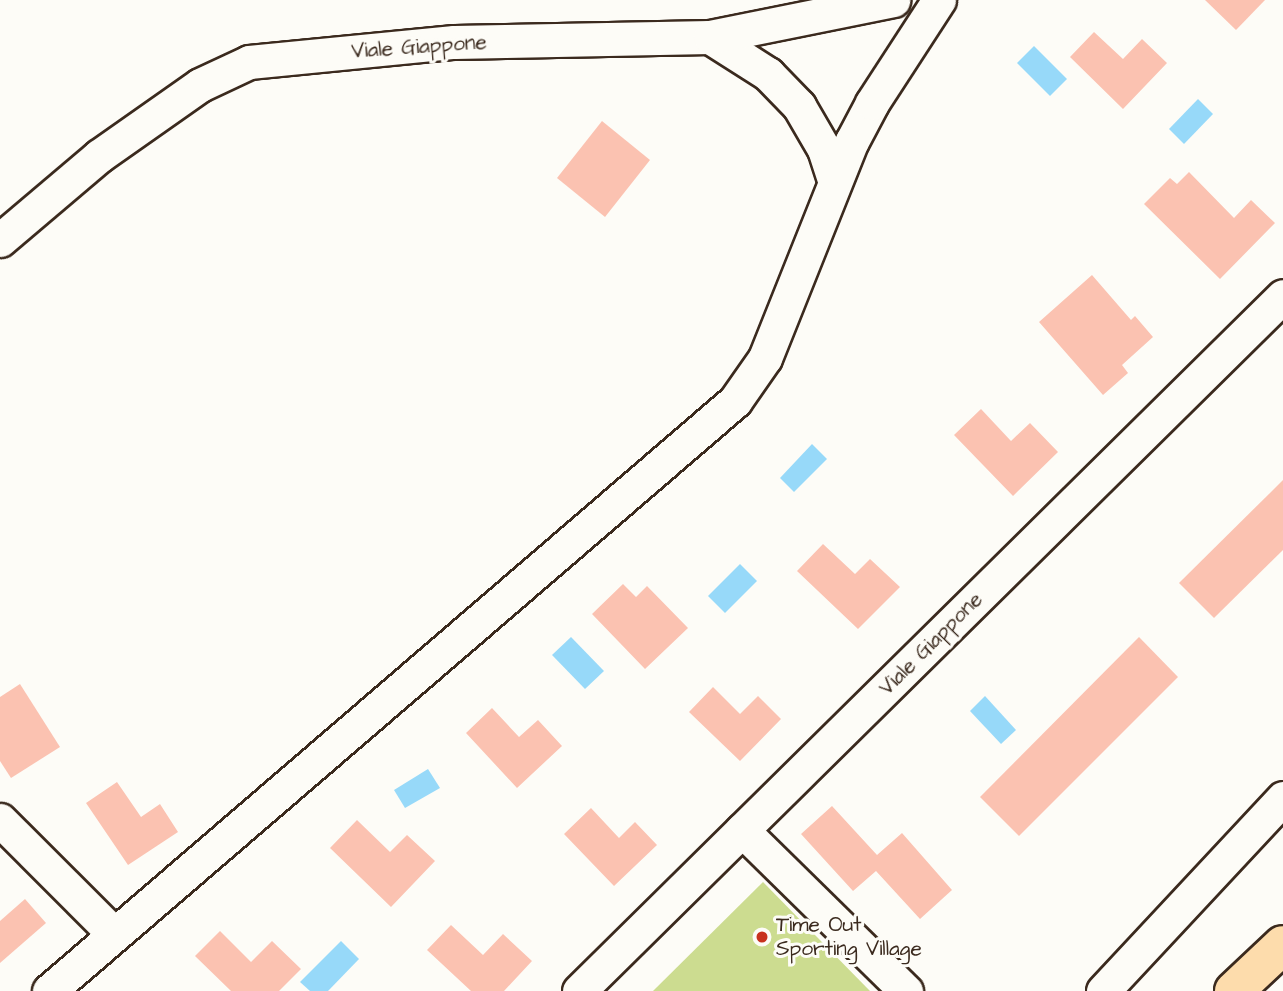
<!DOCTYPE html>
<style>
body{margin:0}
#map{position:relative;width:1283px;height:991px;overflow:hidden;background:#fdfcf7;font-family:"Architects Daughter",sans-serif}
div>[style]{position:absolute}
.green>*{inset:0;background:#ccdc90}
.water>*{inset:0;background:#97d9f9}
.building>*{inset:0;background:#fbc2b1}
.roads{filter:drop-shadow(2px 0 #3b2a1e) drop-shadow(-2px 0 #3b2a1e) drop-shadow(0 2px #3b2a1e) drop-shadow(0 -2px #3b2a1e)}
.minor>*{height:33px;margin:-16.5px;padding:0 16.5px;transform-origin:16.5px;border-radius:16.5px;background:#fdfcf7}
.highway>*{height:38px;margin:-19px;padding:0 19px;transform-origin:19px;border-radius:19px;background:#fddcac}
.dots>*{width:19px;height:19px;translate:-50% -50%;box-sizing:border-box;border:4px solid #fdfcf7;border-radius:50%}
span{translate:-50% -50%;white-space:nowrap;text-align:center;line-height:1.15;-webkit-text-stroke:6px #fdfcf7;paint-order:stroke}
.street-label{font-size:21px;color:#3b2a1e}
.poi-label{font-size:21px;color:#3b2a1e}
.left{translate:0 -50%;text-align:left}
</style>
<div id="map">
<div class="green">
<i style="clip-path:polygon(763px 882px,870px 991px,653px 991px)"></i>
</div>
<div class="water">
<i style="clip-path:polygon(1034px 46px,1067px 79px,1050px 96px,1017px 63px)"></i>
<i style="clip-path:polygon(1198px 99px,1213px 114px,1184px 144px,1169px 129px)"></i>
<i style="clip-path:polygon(812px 444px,827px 459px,794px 492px,780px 478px)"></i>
<i style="clip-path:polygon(740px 564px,757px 581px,725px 613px,708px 596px)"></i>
<i style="clip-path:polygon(571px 637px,604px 671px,585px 689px,552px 655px)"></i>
<i style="clip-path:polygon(985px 696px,1016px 730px,1001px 744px,970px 711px)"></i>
<i style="clip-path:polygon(428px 769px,440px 788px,405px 808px,394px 790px)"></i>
<i style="clip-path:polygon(341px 941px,359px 959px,328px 991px,310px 991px,300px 982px)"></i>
</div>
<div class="building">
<i style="clip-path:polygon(1205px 0,1265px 0,1236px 30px)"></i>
<i style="clip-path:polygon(1094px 32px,1123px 59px,1142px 39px,1167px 63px,1123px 109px,1070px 57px)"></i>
<i style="clip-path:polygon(602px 121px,650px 160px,605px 217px,557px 178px)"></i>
<i style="clip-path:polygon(1189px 172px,1234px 218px,1251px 200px,1275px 223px,1220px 279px,1144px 204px,1170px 178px,1177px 184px)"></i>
<i style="clip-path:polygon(1092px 275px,1131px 320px,1135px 316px,1153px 337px,1122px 365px,1128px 373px,1103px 395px,1039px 322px)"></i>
<i style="clip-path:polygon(981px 409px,1011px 441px,1030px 423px,1058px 452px,1013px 496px,954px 435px)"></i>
<i style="clip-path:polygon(1283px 480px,1283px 550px,1214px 618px,1179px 583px)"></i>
<i style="clip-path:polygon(823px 544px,855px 574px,870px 559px,900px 587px,858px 629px,797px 571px)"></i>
<i style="clip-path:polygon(623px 584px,636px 597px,647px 586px,688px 628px,645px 669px,592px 614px)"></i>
<i style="clip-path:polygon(1139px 637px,1178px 677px,1019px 836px,980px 797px)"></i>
<i style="clip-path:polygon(20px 684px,60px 747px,11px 778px,0 761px,0 697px)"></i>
<i style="clip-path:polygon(713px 687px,740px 714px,758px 696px,781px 719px,740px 761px,689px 712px)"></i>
<i style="clip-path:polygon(492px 708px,519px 737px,538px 720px,562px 746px,517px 788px,466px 733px)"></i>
<i style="clip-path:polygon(117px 782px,141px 817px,160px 804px,178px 832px,128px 865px,86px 803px)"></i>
<i style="clip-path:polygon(832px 806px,877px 855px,902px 833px,952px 890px,920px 919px,876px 871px,853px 891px,801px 834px)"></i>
<i style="clip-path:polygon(591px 808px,619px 838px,635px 822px,657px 845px,614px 886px,564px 834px)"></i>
<i style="clip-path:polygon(357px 820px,390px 852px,407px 835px,435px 861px,391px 907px,330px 848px)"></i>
<i style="clip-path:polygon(25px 899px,46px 923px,0 963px,0 921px)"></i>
<i style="clip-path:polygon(451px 925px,483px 955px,503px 934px,532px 961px,504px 991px,471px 991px,427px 950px)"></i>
<i style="clip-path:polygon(220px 931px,251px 962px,272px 941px,301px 969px,279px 991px,231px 991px,195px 956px)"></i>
</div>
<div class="roads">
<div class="minor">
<i style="left:710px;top:37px;width:69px;rotate:32.5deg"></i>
<i style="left:768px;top:74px;width:45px;rotate:45.9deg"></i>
<i style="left:799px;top:106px;width:50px;rotate:59.8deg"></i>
<i style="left:824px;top:149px;width:32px;rotate:72deg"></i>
<i style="left:0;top:240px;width:130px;rotate:-40.3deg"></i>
<i style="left:99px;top:156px;width:123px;rotate:-35.1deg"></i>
<i style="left:200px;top:85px;width:54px;rotate:-25.1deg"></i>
<i style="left:249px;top:62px;width:206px;rotate:-5.6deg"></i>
<i style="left:454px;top:42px;width:256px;rotate:-1.1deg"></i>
<i style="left:710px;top:37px;width:187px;rotate:-11.4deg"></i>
<i style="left:0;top:820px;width:161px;rotate:45deg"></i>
<i style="left:742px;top:830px;width:230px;rotate:44.5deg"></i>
<i style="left:49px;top:991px;width:905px;rotate:-40.7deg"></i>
<i style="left:735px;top:401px;width:52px;rotate:-55.1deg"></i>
<i style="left:765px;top:358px;width:234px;rotate:-68.2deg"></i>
<i style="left:852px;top:141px;width:43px;rotate:-62.2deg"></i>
<i style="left:872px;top:103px;width:123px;rotate:-57deg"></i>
<i style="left:579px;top:991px;width:989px;rotate:-44.63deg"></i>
<i style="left:1103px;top:991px;width:264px;rotate:-47deg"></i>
</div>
<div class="highway">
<i style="left:1234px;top:991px;width:67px;rotate:-43.2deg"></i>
</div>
</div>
<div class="dots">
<i style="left:762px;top:937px;background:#c8321e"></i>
</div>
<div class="street-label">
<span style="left:419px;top:47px;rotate:-4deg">Viale Giappone</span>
<span style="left:931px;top:644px;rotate:-45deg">Viale Giappone</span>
</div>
<div class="poi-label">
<span class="left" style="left:776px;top:937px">Time Out<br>Sporting Village</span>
</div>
</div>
